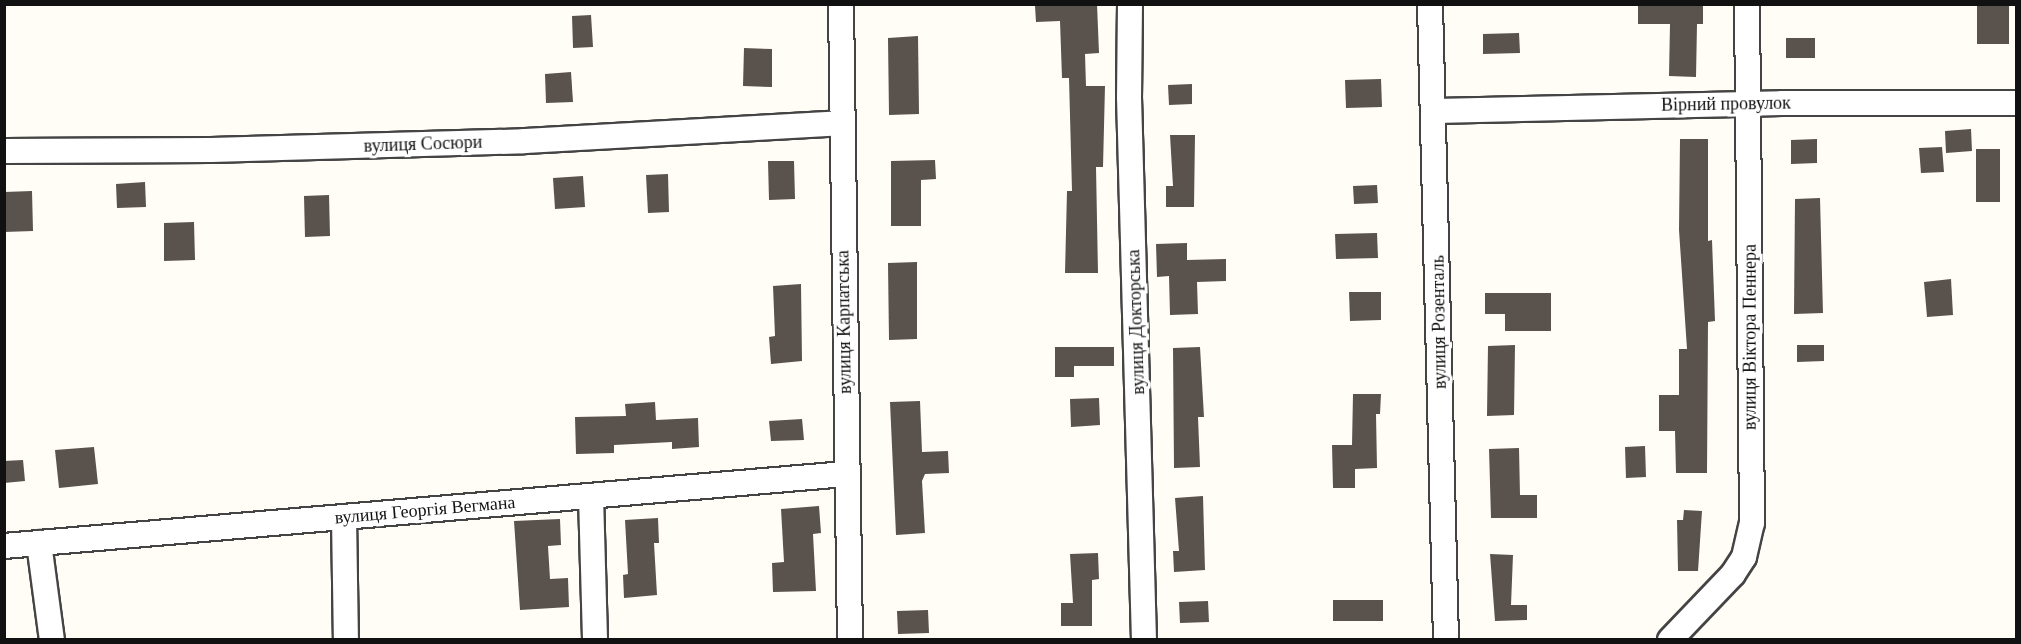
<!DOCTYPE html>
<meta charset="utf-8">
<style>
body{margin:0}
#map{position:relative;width:2021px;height:644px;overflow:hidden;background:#fffdf5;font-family:Georgia,serif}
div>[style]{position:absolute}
.building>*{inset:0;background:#5a524d}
.roads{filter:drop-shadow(2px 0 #444) drop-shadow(-2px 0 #444) drop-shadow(0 2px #444) drop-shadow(0 -2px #444)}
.street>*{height:24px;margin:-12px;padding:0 12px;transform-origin:12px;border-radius:12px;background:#fff}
span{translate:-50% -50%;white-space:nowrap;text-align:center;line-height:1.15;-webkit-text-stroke:6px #fff;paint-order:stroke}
.street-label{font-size:18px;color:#111}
.frame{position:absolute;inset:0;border:6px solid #111;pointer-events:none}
</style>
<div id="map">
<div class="building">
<i style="clip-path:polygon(1097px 4px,1099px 53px,1085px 54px,1086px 86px,1105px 86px,1103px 167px,1096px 167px,1098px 273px,1065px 273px,1067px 191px,1072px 191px,1069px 78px,1062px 78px,1060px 21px,1036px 22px,1035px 6px)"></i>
<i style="clip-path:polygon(1638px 4px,1703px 4px,1703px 24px,1697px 24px,1696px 77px,1669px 76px,1670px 24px,1638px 24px)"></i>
<i style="clip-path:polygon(1977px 4px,2009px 4px,2009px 44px,1977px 44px)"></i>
<i style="clip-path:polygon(591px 15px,593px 47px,573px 48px,572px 16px)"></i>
<i style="clip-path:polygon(1519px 33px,1520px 53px,1483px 54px,1483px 34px)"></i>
<i style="clip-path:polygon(918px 36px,919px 114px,889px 115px,888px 38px)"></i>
<i style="clip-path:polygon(1786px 38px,1815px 38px,1815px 58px,1786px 58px)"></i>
<i style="clip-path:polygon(744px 48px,772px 49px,772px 87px,743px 86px)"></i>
<i style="clip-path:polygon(571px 72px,573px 102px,546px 103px,545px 74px)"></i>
<i style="clip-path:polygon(1381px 79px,1382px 107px,1346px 108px,1345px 80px)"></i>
<i style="clip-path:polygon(1192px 84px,1192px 104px,1169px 105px,1168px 85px)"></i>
<i style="clip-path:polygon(1971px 129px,1972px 151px,1946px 153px,1945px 131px)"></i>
<i style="clip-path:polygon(1170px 135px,1195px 135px,1194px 207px,1166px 207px,1166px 186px,1173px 186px)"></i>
<i style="clip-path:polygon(1680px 139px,1708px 139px,1708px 241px,1712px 240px,1715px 321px,1708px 322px,1707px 473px,1676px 473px,1675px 431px,1659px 431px,1659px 395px,1679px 395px,1679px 349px,1687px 349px,1679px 230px)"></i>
<i style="clip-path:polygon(1817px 139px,1817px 163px,1791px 164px,1791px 140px)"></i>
<i style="clip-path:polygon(1942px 147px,1944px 172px,1921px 173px,1919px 148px)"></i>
<i style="clip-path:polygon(1976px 149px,2000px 149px,2000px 202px,1976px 202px)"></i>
<i style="clip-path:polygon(935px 160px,936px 179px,921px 180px,921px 226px,891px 226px,891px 161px)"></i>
<i style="clip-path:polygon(768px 161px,794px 161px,795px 199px,769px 200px)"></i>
<i style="clip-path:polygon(668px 174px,669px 212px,648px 213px,646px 175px)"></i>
<i style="clip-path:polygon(583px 176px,585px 207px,555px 209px,553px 178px)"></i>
<i style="clip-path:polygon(145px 182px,146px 207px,117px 208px,116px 184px)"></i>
<i style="clip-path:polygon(1377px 185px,1378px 203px,1354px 204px,1353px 186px)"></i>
<i style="clip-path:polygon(32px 191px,33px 231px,4px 232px,4px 192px)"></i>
<i style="clip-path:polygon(329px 195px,330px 236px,305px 237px,304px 196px)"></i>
<i style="clip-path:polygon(1820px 198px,1823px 313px,1794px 314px,1795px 199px)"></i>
<i style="clip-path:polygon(194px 222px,195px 260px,164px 261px,164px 223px)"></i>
<i style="clip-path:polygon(1377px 233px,1378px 258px,1336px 259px,1335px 234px)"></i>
<i style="clip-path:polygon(1187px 243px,1187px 260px,1226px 259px,1226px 281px,1197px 282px,1198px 314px,1170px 315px,1169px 276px,1157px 277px,1156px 244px)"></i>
<i style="clip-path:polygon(917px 262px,917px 339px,889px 340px,888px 263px)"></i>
<i style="clip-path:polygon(1951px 279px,1953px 315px,1927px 317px,1924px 282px)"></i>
<i style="clip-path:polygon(801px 284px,802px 361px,771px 364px,769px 337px,775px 336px,773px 286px)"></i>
<i style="clip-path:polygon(1349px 292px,1381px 292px,1381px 320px,1350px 321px)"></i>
<i style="clip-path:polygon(1485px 293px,1551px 293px,1551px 331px,1505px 331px,1505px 314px,1485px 314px)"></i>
<i style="clip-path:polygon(1515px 345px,1514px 415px,1487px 416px,1488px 346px)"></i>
<i style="clip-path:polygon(1797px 345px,1824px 345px,1824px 361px,1797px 362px)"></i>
<i style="clip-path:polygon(1055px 347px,1114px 347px,1114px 366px,1074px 366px,1074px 377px,1055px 377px)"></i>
<i style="clip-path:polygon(1200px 347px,1204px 417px,1198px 417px,1200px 467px,1174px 468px,1173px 348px)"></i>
<i style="clip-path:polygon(1353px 394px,1381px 394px,1380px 414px,1376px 414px,1377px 468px,1355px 469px,1355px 488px,1333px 488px,1332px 445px,1352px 445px)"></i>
<i style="clip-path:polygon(1099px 398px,1100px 425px,1071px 427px,1070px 399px)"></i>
<i style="clip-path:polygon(920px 401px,922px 452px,948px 451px,949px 473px,925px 474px,922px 481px,925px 533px,896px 535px,890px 402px)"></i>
<i style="clip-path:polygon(655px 402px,656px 420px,698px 418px,699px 447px,672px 449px,672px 442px,614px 445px,614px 453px,576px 454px,575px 417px,626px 416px,625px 404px)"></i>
<i style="clip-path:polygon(802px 419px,804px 440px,771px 441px,769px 421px)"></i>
<i style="clip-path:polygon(1645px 446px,1646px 477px,1626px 478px,1625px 447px)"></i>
<i style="clip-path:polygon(94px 447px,98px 484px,59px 488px,55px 450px)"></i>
<i style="clip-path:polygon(1519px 448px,1520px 495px,1537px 495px,1537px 518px,1491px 518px,1489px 449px)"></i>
<i style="clip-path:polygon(23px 460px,25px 481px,4px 483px,4px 461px)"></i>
<i style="clip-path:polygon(1203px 496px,1205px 570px,1174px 572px,1173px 551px,1179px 551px,1175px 498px)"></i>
<i style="clip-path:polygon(819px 506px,821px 533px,813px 534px,816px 591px,773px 592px,772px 563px,784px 562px,781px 509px)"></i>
<i style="clip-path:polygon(1684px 510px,1702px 511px,1698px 571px,1678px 571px,1677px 520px,1683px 520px)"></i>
<i style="clip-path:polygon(658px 518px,659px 543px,654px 543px,657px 595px,624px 598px,623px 575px,628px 574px,625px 520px)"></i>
<i style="clip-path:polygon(560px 519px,561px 545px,548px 546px,550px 579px,568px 578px,569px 607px,520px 610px,514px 521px)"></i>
<i style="clip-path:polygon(1098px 553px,1099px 579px,1092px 580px,1092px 626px,1061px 626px,1061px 603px,1073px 603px,1070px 554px)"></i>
<i style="clip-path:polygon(1490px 554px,1513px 555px,1511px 605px,1527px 605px,1527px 620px,1495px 621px)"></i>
<i style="clip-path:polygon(1333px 600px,1383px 600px,1383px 621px,1333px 621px)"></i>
<i style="clip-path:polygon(1208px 601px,1209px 622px,1180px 623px,1179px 602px)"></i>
<i style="clip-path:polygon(928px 610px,929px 633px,898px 634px,897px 611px)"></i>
</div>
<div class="roads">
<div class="street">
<i style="left:841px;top:4px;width:636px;rotate:89.19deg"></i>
<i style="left:1130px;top:4px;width:93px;rotate:90.6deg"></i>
<i style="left:1129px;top:97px;width:543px;rotate:88.42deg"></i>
<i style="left:1430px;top:4px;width:636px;rotate:88.56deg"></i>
<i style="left:1435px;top:111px;width:347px;rotate:-1.3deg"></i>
<i style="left:1782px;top:103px;width:234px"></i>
<i style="left:4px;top:151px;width:207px;rotate:-0.3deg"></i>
<i style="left:211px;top:150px;width:313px;rotate:-1.6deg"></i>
<i style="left:524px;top:141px;width:318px;rotate:-3.2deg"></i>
<i style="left:591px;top:496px;width:144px;rotate:88.4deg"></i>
<i style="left:344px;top:517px;width:123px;rotate:89.1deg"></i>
<i style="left:39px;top:543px;width:98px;rotate:82.4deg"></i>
<i style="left:4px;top:546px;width:845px;rotate:-4.89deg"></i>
<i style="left:1670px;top:640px;width:91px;rotate:-46.3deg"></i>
<i style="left:1733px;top:574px;width:20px;rotate:-57deg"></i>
<i style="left:1744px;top:557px;width:35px;rotate:-77deg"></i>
<i style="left:1752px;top:523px;width:519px;rotate:-90.55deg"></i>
</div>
</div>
<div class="street-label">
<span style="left:1726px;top:104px;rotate:-1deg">Вірний провулок</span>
<span style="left:423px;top:144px;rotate:-2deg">вулиця Сосюри</span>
<span style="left:844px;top:322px;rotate:-91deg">вулиця Карпатська</span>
<span style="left:1136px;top:322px;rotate:-92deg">вулиця Докторська</span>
<span style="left:1439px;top:322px;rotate:-91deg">вулиця Розенталь</span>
<span style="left:1750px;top:337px;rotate:-90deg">вулиця Віктора Пеннера</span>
<span style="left:425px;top:510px;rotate:-5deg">вулиця Георгія Вегмана</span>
</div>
<div class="frame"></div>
</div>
